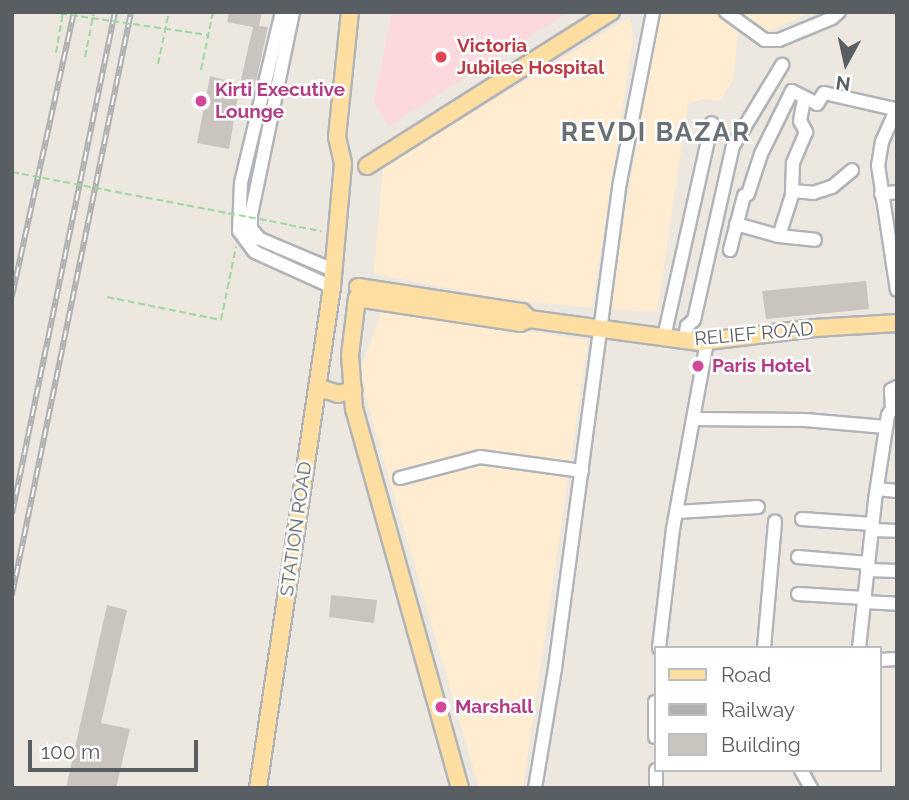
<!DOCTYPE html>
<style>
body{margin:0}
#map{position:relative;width:909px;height:800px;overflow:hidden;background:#ece7df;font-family:Raleway,sans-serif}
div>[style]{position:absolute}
.commercial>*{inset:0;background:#ffecd1}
.medical>*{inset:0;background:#fcd9dc}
.building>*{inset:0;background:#c9c4be}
.path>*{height:2px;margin-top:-1px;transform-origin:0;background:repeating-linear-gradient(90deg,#9dd8a2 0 7px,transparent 0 10.5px)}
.roads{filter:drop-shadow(2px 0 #b0b4b8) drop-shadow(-2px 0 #b0b4b8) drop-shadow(0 2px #b0b4b8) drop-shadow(0 -2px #b0b4b8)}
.minor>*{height:12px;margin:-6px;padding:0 6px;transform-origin:6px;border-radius:6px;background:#fff}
.major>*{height:16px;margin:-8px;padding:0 8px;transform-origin:8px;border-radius:8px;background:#ffdfa1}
.rail>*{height:6px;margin-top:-3px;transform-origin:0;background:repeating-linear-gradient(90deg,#fff 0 10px,#afb0b1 0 20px);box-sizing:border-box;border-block:2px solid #afb0b1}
.path-bridge>*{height:2px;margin-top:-1px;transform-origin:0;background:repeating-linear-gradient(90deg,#9dd8a2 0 7px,transparent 0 10.5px)}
.dots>*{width:19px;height:19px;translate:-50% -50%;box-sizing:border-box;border:4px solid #fff;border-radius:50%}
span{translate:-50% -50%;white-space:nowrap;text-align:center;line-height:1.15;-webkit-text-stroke:5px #fff;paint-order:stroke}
.health-label{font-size:19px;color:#be3a42;font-weight:700}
.left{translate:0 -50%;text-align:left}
.hotel-label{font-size:19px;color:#b23c85;font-weight:700}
.street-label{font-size:19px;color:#585e61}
.district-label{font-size:26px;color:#697073;font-weight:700;letter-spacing:2px}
.frame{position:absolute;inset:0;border:14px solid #585e61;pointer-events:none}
.legend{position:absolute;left:654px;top:646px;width:228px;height:126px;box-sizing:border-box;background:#fff;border:2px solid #bcbfc0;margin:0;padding:9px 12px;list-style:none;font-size:21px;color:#585e61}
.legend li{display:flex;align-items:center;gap:14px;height:35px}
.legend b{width:35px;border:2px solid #bcbfc0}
.north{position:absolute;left:811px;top:28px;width:70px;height:70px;-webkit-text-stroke:5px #fff;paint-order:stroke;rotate:188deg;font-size:19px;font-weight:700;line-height:28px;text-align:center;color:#585e61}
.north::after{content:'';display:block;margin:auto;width:24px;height:32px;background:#585e61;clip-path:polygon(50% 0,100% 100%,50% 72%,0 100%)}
.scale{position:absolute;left:28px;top:740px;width:170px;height:32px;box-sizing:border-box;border:4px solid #585e61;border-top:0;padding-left:9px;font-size:21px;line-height:24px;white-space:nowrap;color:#585e61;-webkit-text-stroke:5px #fff;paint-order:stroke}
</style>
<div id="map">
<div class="commercial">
<i style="clip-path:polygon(659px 12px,812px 12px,756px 36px,739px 21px,733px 80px,720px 101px,702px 99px,688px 104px,657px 312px,609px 309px)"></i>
<i style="clip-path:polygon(630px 17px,633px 39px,592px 308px,499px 298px,374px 274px,383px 167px)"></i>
<i style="clip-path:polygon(382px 311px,588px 340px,523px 788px,479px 788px,359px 374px)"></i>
</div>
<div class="medical">
<i style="clip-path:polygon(392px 12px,568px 12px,389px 126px,374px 101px)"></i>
</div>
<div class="building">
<i style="clip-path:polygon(229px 12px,262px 12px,259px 26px,268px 27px,255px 86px,240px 84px,253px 27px,227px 22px)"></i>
<i style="clip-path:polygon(210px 76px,240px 84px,229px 149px,197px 143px)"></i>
<i style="clip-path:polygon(866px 281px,869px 309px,766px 319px,762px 291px)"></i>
<i style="clip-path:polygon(331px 595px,377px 600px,374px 623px,329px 617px)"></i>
<i style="clip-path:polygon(107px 605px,127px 610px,101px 723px,130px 729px,116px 788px,66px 788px)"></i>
</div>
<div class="path">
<i style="left:56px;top:53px;width:42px;rotate:-80.3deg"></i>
<i style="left:85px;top:57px;width:46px;rotate:-78.7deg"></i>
<i style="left:158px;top:64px;width:53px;rotate:-78.1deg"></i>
<i style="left:201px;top:70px;width:59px;rotate:-78.3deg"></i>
<i style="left:289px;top:225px;width:33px;rotate:11deg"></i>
<i style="left:107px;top:297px;width:116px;rotate:11.4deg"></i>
<i style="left:221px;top:320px;width:75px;rotate:-78.4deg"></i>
</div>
<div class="roads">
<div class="minor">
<i style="left:282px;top:12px;width:176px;rotate:103.5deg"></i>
<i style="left:241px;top:183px;width:48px;rotate:92.4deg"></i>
<i style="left:239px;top:231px;width:26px;rotate:53deg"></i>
<i style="left:255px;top:252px;width:85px;rotate:24.4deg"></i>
<i style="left:293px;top:12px;width:207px;rotate:101.7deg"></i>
<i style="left:251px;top:215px;width:14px;rotate:90deg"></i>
<i style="left:251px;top:229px;width:13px;rotate:48deg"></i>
<i style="left:260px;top:239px;width:79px;rotate:23deg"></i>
<i style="left:726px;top:12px;width:48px;rotate:35.7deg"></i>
<i style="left:765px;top:40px;width:14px"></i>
<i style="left:779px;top:40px;width:57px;rotate:-22.5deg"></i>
<i style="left:832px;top:18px;width:9px;rotate:-41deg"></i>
<i style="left:804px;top:100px;width:21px;rotate:101deg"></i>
<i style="left:800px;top:121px;width:13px;rotate:61deg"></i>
<i style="left:806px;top:132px;width:34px;rotate:113deg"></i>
<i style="left:793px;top:163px;width:32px;rotate:92deg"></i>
<i style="left:792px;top:195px;width:43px;rotate:107.6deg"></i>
<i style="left:779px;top:236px;width:36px;rotate:6deg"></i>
<i style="left:897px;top:108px;width:36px;rotate:114deg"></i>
<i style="left:882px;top:141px;width:24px;rotate:99deg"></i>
<i style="left:878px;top:165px;width:126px;rotate:81.4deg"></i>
<i style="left:792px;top:191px;width:21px;rotate:5deg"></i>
<i style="left:813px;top:193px;width:20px;rotate:-18deg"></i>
<i style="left:832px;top:187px;width:26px;rotate:-40deg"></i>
<i style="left:881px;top:194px;width:16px;rotate:-7deg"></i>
<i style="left:736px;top:224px;width:45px;rotate:15.6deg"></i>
<i style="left:730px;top:250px;width:56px;rotate:-75.5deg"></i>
<i style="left:744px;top:196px;width:4px;rotate:-27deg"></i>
<i style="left:748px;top:194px;width:42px;rotate:-72deg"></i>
<i style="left:761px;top:154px;width:70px;rotate:-63.8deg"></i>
<i style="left:792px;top:91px;width:28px;rotate:27deg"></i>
<i style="left:817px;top:104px;width:13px;rotate:-58deg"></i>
<i style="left:824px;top:93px;width:73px;rotate:12.7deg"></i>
<i style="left:664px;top:337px;width:219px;rotate:-77.4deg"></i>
<i style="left:685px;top:340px;width:14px;rotate:-82deg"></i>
<i style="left:687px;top:326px;width:9px;rotate:-41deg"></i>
<i style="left:694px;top:320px;width:178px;rotate:-77.4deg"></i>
<i style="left:733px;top:146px;width:95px;rotate:-58.8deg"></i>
<i style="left:694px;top:419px;width:111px;rotate:0.5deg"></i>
<i style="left:805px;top:420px;width:81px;rotate:4.9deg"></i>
<i style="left:400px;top:478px;width:83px;rotate:-14.7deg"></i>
<i style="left:480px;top:457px;width:103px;rotate:7.8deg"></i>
<i style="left:877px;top:489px;width:20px;rotate:6deg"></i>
<i style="left:677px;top:512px;width:81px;rotate:-3.5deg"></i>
<i style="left:802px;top:519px;width:70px;rotate:4.1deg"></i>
<i style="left:872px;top:530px;width:25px;rotate:2deg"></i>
<i style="left:798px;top:557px;width:70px;rotate:4.9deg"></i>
<i style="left:867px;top:570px;width:30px;rotate:2deg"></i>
<i style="left:798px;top:594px;width:66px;rotate:3.5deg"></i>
<i style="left:864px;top:602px;width:33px;rotate:3deg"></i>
<i style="left:659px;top:648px;width:120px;rotate:-83.3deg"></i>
<i style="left:673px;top:529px;width:191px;rotate:-79.7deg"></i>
<i style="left:764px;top:648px;width:127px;rotate:-85deg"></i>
<i style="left:859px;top:648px;width:149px;rotate:-83.8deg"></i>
<i style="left:875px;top:500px;width:86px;rotate:-81.3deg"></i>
<i style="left:888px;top:415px;width:7px;rotate:-56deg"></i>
<i style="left:892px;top:409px;width:19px;rotate:-93deg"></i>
<i style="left:891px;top:390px;width:7px;rotate:-27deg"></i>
<i style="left:879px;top:660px;width:18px;rotate:-3deg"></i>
<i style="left:655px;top:702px;width:35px;rotate:90deg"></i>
<i style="left:656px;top:770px;width:18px;rotate:90deg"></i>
<i style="left:801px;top:770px;width:21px;rotate:61deg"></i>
<i style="left:535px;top:788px;width:122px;rotate:-80.5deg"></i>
<i style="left:555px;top:668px;width:490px;rotate:-82.4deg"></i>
<i style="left:620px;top:182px;width:173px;rotate:-79deg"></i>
</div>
<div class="major">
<i style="left:367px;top:166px;width:289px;rotate:-32.3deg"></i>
<i style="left:358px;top:287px;width:166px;rotate:8.7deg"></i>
<i style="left:522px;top:312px;width:10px;rotate:45deg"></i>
<i style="left:317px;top:387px;width:22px;rotate:18deg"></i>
<i style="left:338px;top:394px;width:16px;rotate:-15deg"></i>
<i style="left:258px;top:788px;width:506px;rotate:-81.6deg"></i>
<i style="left:332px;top:287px;width:124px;rotate:-84.9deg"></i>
<i style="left:343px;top:163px;width:27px;rotate:-103deg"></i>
<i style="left:337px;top:137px;width:126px;rotate:-84.1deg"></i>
<i style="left:460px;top:788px;width:394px;rotate:-105.6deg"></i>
<i style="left:354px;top:409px;width:54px;rotate:-94.2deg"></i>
<i style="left:350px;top:355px;width:57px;rotate:-83deg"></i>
<i style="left:357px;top:298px;width:165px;rotate:8.7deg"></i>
<i style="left:520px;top:323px;width:10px;rotate:-24deg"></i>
<i style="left:529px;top:319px;width:172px;rotate:7.7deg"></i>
<i style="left:699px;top:342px;width:117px;rotate:-6.9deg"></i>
<i style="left:815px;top:328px;width:82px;rotate:-3.5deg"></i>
</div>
</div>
<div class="rail">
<i style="left:12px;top:296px;width:291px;rotate:-77.7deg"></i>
<i style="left:12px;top:514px;width:512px;rotate:-78.41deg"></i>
<i style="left:12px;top:595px;width:595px;rotate:-78.46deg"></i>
</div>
<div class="path-bridge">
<i style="left:50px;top:12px;width:160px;rotate:8.3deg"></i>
<i style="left:12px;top:172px;width:282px;rotate:10.8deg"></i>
</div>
<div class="dots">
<i style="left:441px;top:57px;background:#e0444e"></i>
<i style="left:201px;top:101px;background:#d1479c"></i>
<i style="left:698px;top:366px;background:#d1479c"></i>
<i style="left:441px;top:707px;background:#d1479c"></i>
</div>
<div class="health-label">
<span class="left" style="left:457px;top:57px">Victoria<br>Jubilee Hospital</span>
</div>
<div class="hotel-label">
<span class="left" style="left:215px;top:101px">Kirti Executive<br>Lounge</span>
<span class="left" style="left:712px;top:366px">Paris Hotel</span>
<span class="left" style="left:455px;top:707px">Marshall</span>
</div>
<div class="street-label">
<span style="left:754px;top:334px;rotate:-5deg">RELIEF ROAD</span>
<span style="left:296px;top:529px;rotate:-82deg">STATION ROAD</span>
</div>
<div class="district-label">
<span style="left:656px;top:133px">REVDI BAZAR</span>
</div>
<div class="frame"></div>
<ul class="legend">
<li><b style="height:9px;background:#ffdfa1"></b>Road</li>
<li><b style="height:9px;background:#afb0b1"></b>Railway</li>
<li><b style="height:19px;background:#c9c4be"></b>Building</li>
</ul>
<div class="north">N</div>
<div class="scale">100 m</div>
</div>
